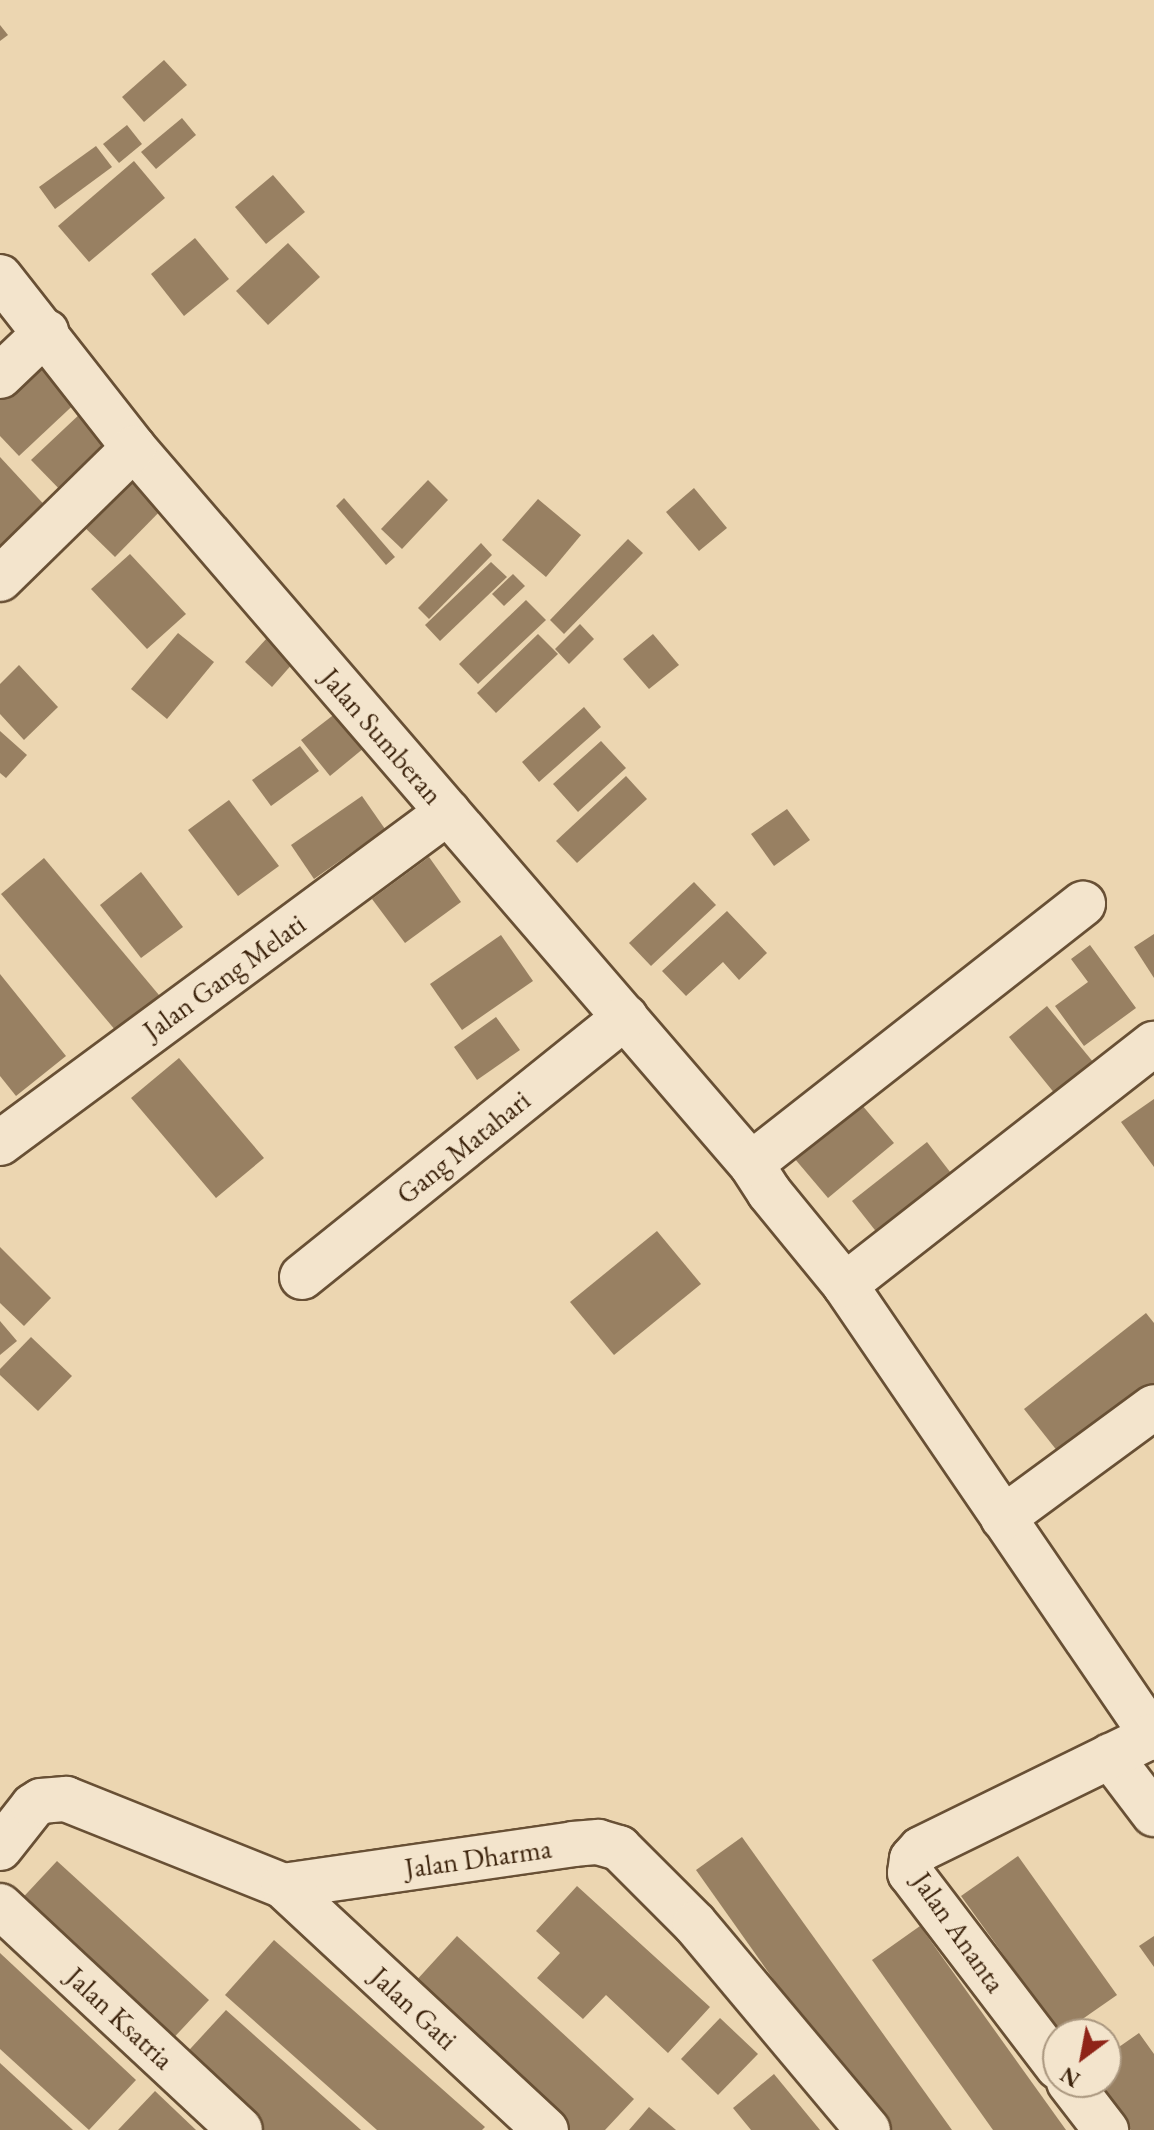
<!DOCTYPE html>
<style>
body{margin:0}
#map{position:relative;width:1154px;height:2130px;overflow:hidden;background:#ecd6b1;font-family:"EB Garamond",serif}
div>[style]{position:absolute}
.building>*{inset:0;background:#988062}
.roads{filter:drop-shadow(2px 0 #685035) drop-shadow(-2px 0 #685035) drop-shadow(0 2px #685035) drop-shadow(0 -2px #685035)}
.minor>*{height:44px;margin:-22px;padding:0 22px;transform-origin:22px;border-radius:22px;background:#f3e4cc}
span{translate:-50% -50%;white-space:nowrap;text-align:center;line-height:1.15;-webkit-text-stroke:6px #f3e4cc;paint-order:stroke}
.street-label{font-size:28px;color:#3c230c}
.north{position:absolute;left:1042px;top:2018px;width:80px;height:80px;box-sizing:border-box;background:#f3e4cc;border:2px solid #aa977f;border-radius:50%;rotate:212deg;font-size:22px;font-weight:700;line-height:32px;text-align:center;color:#3c230c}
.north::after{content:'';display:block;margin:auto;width:28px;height:36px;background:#8f2418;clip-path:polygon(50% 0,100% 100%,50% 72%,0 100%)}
</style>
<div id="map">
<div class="building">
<i style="clip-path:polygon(0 25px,8px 35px,0 41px)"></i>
<i style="clip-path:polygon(164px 60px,187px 85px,144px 122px,122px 97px)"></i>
<i style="clip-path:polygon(182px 118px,196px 135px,156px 169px,141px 152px)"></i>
<i style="clip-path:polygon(127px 125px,142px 144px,119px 163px,103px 144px)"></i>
<i style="clip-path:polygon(96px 146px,112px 167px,55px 209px,39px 187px)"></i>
<i style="clip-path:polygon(134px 161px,165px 198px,89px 262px,58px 226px)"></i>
<i style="clip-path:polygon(273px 175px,305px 212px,266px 244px,235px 207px)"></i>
<i style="clip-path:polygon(195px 238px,229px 279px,184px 316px,151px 274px)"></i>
<i style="clip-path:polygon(288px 243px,320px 277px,268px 325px,236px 291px)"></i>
<i style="clip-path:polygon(39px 349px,83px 396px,19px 456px,0 436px,0 386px)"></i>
<i style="clip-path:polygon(82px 412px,118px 449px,67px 497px,31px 460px)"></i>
<i style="clip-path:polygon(0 457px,50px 511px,0 557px)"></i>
<i style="clip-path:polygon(129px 459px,171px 500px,115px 557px,73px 516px)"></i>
<i style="clip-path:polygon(428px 480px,448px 500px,402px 549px,381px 529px)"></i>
<i style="clip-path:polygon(694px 488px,727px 528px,699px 551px,666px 512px)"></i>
<i style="clip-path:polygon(344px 498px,395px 557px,386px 565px,336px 506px)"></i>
<i style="clip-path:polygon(538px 499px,581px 535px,546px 577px,502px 540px)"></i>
<i style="clip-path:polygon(628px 539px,643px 553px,564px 634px,550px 620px)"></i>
<i style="clip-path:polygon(481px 543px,492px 555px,429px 619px,418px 608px)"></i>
<i style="clip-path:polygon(130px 554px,186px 614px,147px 649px,91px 589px)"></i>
<i style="clip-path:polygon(491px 562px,507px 577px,440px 641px,425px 625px)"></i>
<i style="clip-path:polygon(513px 574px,525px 586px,504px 606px,492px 594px)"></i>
<i style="clip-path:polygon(526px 600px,546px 620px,478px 684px,459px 664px)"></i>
<i style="clip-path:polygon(580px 624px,594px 639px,569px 664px,555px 649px)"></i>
<i style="clip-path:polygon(178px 633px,214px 662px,167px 719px,131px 689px)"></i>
<i style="clip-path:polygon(538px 634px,558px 654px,496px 713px,477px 693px)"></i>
<i style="clip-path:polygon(653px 634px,679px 665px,649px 689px,623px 659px)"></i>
<i style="clip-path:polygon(267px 638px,294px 662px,272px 687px,245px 662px)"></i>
<i style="clip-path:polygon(19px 665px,58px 707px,24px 740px,0 714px,0 684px)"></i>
<i style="clip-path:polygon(584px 707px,601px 727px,539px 782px,522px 762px)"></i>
<i style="clip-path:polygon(336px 713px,364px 748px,330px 776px,301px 740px)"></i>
<i style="clip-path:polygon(0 731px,27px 755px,6px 778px,0 773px)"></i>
<i style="clip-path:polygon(601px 741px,626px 768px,578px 812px,553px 784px)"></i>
<i style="clip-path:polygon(300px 746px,319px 771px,271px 806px,252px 780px)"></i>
<i style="clip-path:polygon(626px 776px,647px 799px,577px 863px,556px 841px)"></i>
<i style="clip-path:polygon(362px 796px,385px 829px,314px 879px,291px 845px)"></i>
<i style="clip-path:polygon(229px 800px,279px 866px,238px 896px,188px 830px)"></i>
<i style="clip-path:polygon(787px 809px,810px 840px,774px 866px,751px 834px)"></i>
<i style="clip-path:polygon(429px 857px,461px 902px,405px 943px,372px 899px)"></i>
<i style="clip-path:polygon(44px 858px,164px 1001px,121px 1037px,1px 894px)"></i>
<i style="clip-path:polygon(141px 872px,183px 927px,141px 958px,100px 905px)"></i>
<i style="clip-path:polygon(694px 882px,716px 905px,651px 966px,629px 943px)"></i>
<i style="clip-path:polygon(727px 911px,767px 953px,739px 980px,723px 962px,686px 996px,662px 971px)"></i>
<i style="clip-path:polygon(1154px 934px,1154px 978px,1134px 947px)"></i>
<i style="clip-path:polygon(501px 935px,533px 981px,462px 1030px,430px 984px)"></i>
<i style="clip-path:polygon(1090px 945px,1136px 1008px,1084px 1046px,1055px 1006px,1088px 982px,1071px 959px)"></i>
<i style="clip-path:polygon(0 974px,66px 1056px,16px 1096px,0 1076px)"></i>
<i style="clip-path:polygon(1047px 1006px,1103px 1074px,1064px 1105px,1009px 1037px)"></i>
<i style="clip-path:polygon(496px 1017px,520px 1050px,477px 1080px,454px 1047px)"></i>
<i style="clip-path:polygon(179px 1058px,264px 1158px,216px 1198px,131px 1098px)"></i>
<i style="clip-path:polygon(856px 1098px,894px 1143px,828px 1198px,789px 1152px)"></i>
<i style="clip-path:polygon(1154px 1099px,1154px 1167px,1121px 1122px)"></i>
<i style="clip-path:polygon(927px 1142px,957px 1181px,882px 1239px,852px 1201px)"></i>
<i style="clip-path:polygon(657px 1231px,701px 1284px,614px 1355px,570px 1302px)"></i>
<i style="clip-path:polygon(0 1247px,51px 1298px,24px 1326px,0 1303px)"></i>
<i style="clip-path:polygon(1146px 1313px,1154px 1323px,1154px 1384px,1062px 1457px,1024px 1409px)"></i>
<i style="clip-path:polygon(0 1321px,17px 1341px,0 1355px)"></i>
<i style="clip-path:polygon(31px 1337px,72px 1376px,38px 1411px,0 1375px,0 1369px)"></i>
<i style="clip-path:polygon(742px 1837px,952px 2130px,880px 2130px,696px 1870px)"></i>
<i style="clip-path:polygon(1018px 1856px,1117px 1995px,1061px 2034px,961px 1896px)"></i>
<i style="clip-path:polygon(57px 1861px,209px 2000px,167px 2045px,15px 1906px)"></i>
<i style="clip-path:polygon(577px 1886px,710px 2007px,668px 2053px,606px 1995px,583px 2019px,537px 1978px,560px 1953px,536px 1931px)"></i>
<i style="clip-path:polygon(920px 1926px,1066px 2130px,993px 2130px,872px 1960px)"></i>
<i style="clip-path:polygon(457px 1936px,634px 2099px,605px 2130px,551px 2130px,403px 1995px)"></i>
<i style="clip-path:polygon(1154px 1936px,1154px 1967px,1139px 1946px)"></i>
<i style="clip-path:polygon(274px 1940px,485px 2127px,482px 2130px,377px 2130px,225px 1995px)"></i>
<i style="clip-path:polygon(0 1953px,136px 2080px,89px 2130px,0 2049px)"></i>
<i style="clip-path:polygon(226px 2010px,361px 2130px,258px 2130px,180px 2060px)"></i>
<i style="clip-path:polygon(720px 2018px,758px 2054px,718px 2095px,681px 2059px)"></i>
<i style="clip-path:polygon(1139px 2033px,1154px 2054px,1154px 2130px,1131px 2130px,1097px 2082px,1106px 2082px,1106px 2056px)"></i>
<i style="clip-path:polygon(0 2063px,73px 2130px,0 2130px)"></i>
<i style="clip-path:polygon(774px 2074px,820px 2130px,751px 2130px,733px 2108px)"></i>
<i style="clip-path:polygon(155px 2091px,196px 2130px,118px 2130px)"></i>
<i style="clip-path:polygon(649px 2107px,676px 2130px,629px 2130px)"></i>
</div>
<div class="roads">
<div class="minor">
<i style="left:0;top:277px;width:217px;rotate:51.9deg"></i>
<i style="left:134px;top:448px;width:945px;rotate:49.25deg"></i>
<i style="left:751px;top:1164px;width:33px;rotate:57deg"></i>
<i style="left:769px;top:1192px;width:120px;rotate:50.7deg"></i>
<i style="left:845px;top:1285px;width:548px;rotate:55.7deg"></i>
<i style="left:0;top:376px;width:64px;rotate:-43.7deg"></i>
<i style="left:0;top:579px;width:187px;rotate:-44.4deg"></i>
<i style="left:0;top:1143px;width:557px;rotate:-36.46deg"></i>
<i style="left:751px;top:1164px;width:422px;rotate:-38.1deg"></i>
<i style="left:302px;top:1277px;width:415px;rotate:-38.8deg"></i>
<i style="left:845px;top:1285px;width:392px;rotate:-38deg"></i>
<i style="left:1003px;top:1518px;width:187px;rotate:-36.3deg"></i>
<i style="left:1110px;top:1756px;width:73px;rotate:52.8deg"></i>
<i style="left:0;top:1848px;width:53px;rotate:-51.8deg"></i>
<i style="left:33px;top:1806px;width:9px;rotate:-32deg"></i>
<i style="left:41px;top:1801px;width:25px;rotate:-5deg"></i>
<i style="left:66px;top:1799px;width:234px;rotate:21.8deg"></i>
<i style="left:283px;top:1886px;width:293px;rotate:-8.2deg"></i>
<i style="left:573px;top:1844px;width:25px;rotate:-5deg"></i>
<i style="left:598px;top:1842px;width:22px;rotate:16deg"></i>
<i style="left:619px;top:1848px;width:107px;rotate:45deg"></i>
<i style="left:695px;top:1924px;width:269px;rotate:50deg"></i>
<i style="left:283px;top:1886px;width:359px;rotate:42.9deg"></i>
<i style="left:0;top:1906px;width:328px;rotate:43deg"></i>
<i style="left:1058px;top:2067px;width:244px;rotate:-127.3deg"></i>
<i style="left:910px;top:1873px;width:14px;rotate:-82deg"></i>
<i style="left:912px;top:1859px;width:13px;rotate:-48deg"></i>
<i style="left:921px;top:1849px;width:257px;rotate:-26.1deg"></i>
<i style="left:1069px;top:2082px;width:61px;rotate:52.4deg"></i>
</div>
</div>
<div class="street-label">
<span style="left:382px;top:736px;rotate:49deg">Jalan Sumberan</span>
<span style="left:224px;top:977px;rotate:-36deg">Jalan Gang Melati</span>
<span style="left:463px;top:1147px;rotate:-39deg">Gang Matahari</span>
<span style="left:478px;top:1858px;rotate:-8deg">Jalan Dharma</span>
<span style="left:959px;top:1932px;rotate:55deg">Jalan Ananta</span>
<span style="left:414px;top:2008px;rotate:43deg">Jalan Gati</span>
<span style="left:120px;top:2018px;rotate:43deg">Jalan Ksatria</span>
</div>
<div class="north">N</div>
</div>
